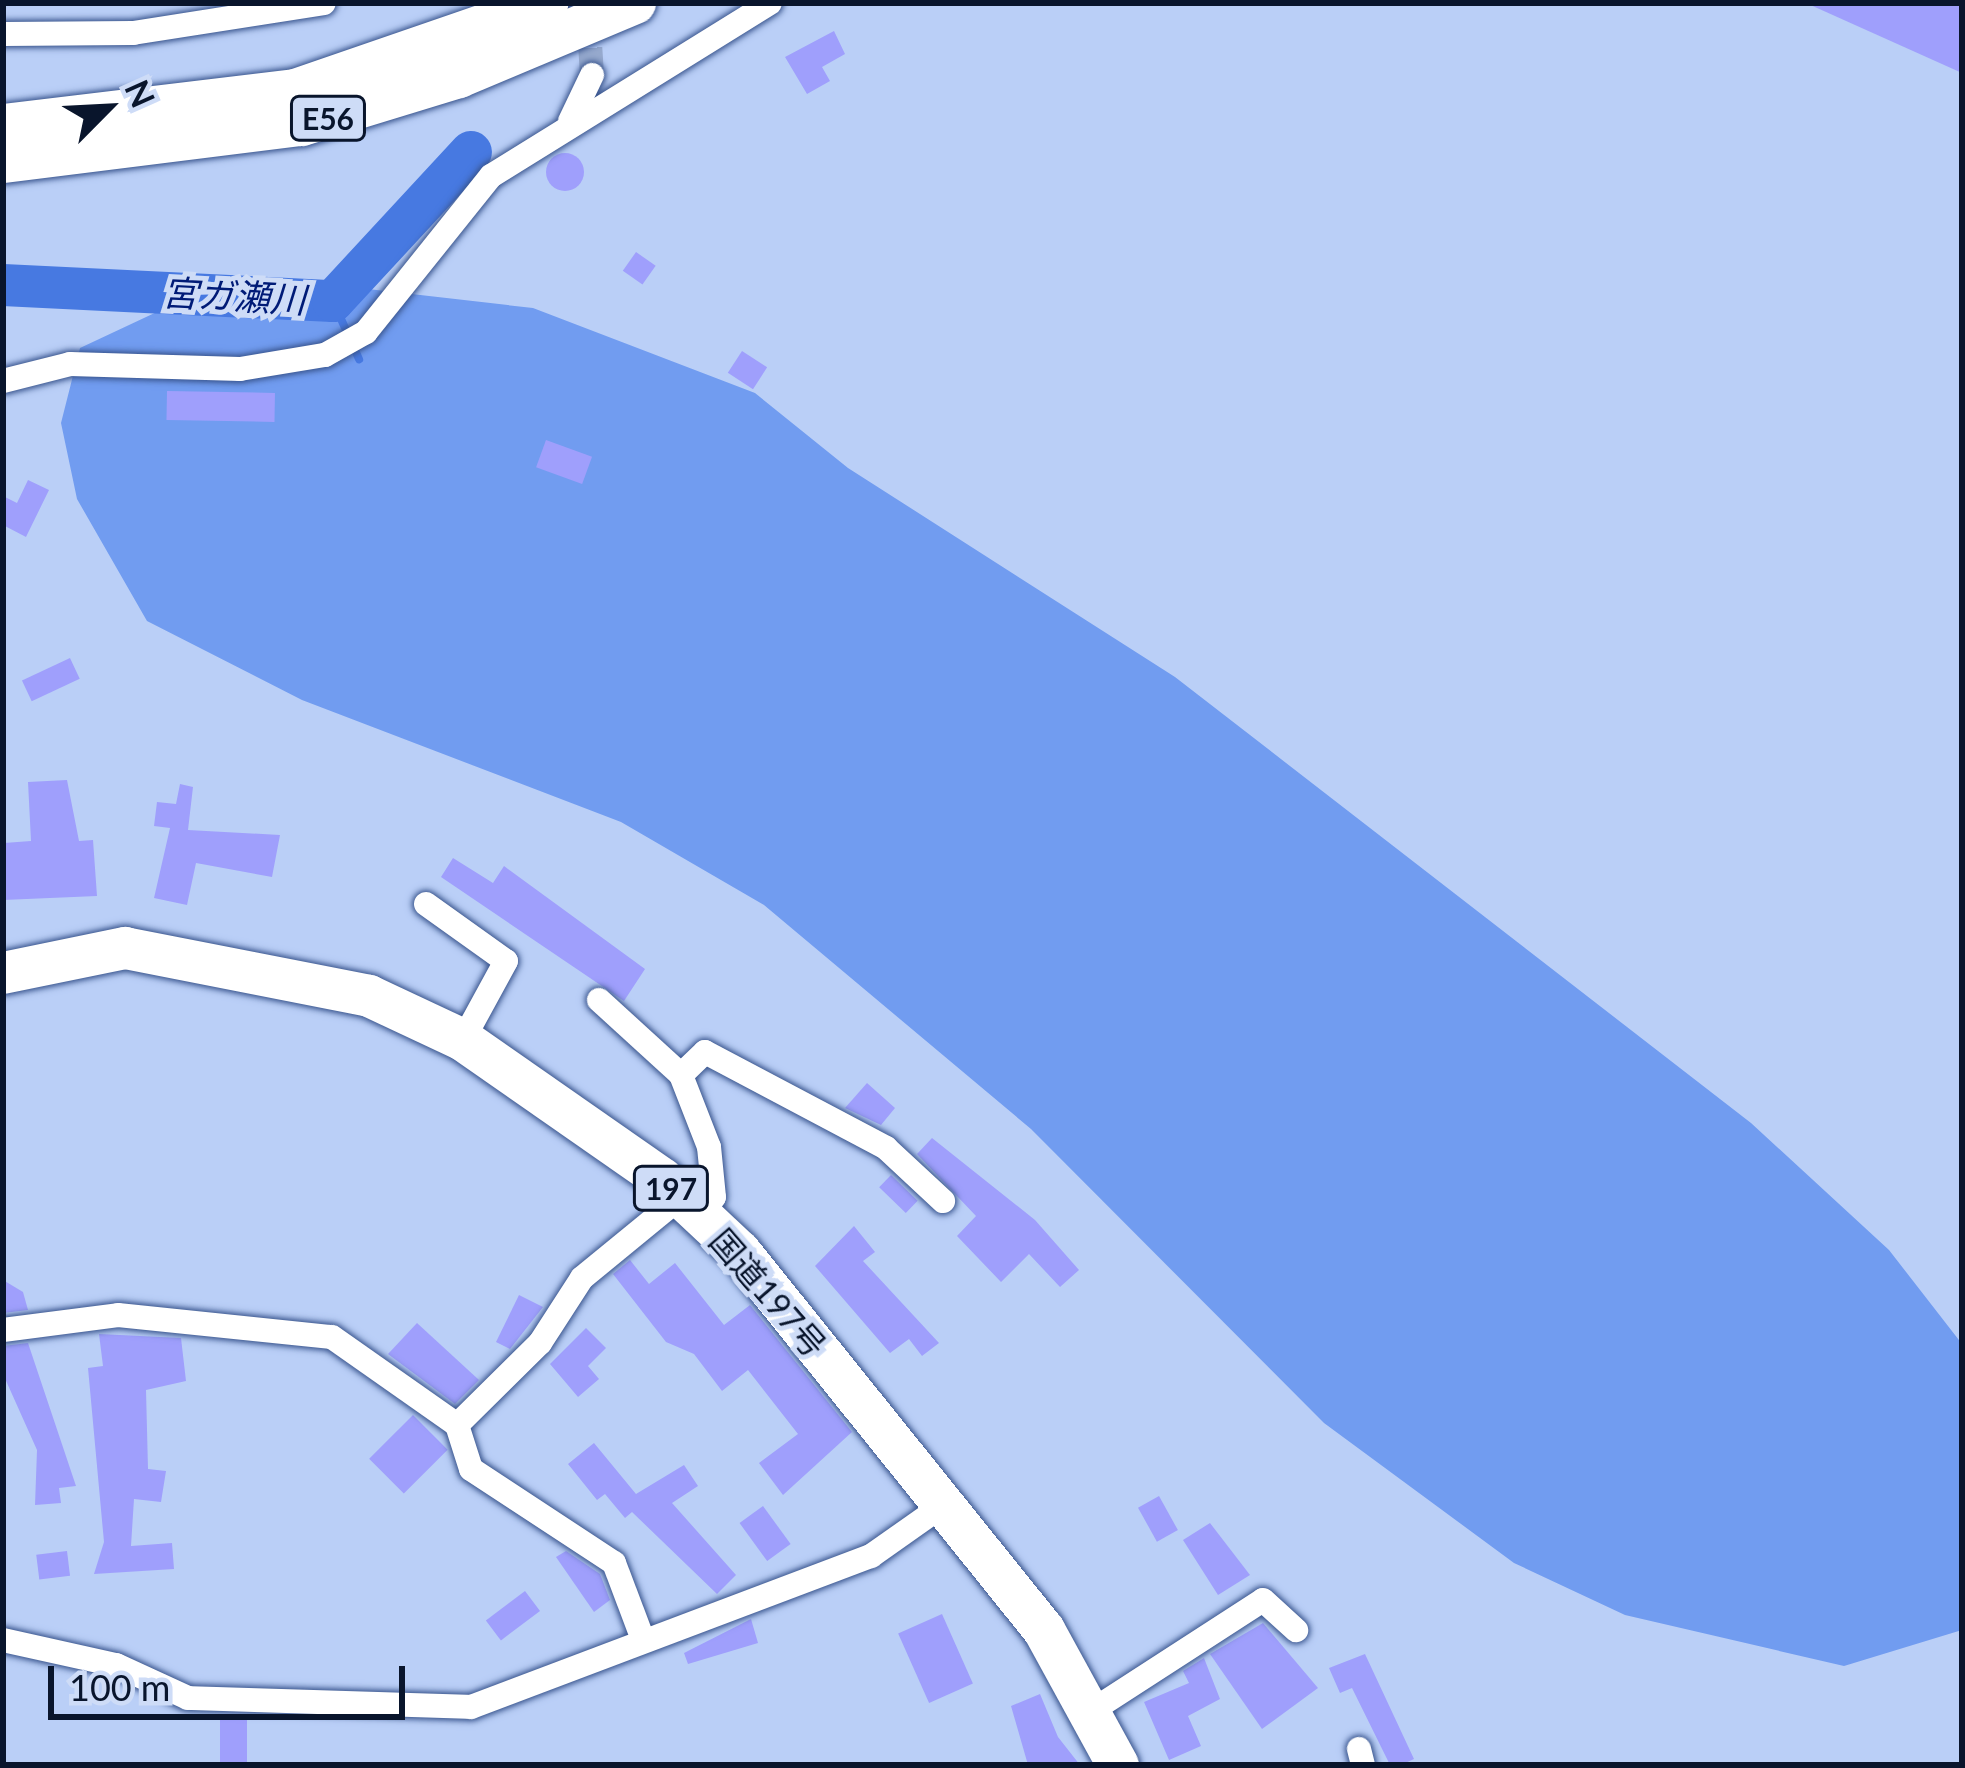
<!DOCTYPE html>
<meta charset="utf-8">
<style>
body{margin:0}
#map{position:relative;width:1965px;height:1768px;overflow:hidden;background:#bacff7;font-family:Lato,"Noto Sans JP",sans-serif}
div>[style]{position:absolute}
.forest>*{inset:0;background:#719cf0}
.stream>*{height:8px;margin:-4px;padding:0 4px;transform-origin:4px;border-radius:4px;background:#4779e1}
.river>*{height:42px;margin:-21px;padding:0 21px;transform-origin:21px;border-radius:21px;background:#4779e1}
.building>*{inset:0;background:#9f9ffc;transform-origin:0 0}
.round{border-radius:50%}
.street-tunnel>*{height:24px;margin-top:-12px;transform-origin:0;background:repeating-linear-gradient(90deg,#97aace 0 24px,transparent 0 36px)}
.roads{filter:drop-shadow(0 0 3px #38548d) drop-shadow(0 0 3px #38548d)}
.street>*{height:24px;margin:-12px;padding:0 12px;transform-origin:12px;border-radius:12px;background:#fff}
.highway>*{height:42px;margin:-21px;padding:0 21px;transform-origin:21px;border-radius:21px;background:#fff}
span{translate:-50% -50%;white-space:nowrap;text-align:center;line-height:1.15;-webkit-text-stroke:10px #cedcf7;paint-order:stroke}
.shield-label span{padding:3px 9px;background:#cedcf7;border:3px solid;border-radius:9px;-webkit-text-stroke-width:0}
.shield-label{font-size:30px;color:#09152c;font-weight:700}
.street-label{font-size:33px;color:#09152c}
.water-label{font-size:36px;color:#001b77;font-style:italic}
.frame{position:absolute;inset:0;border:6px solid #09152c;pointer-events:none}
.north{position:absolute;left:48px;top:48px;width:120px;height:120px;-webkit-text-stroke:9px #cedcf7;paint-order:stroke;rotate:66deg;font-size:33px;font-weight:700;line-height:48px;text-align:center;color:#09152c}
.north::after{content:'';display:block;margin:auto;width:42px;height:54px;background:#09152c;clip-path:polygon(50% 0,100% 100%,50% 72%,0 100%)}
.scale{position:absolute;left:48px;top:1666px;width:357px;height:54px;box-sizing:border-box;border:6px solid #09152c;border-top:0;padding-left:15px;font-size:36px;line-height:42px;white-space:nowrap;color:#09152c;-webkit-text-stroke:9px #cedcf7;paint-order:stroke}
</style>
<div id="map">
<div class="forest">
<i style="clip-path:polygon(359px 288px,533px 308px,755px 393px,848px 468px,1175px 677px,1751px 1123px,1889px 1250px,1962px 1344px,1962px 1630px,1844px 1666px,1625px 1615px,1514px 1563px,1324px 1423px,1031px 1129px,764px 905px,621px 822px,302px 700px,147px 621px,77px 499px,61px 423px,80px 348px,193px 295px)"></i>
</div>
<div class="stream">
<i style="left:333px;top:301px;width:64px;rotate:65.9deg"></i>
</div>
<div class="river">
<i style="left:3px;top:285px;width:330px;rotate:2.8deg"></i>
<i style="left:333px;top:301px;width:203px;rotate:-47.2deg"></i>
</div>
<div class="building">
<i style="clip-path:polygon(1806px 3px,1962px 3px,1962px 73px)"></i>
<i style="clip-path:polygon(834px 31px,845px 54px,822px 67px,830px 81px,807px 94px,785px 57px)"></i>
<i class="round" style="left:546px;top:153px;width:38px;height:38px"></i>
<i style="left:636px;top:252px;width:24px;height:23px;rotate:35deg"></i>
<i style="left:742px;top:351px;width:30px;height:26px;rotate:33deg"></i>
<i style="left:167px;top:391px;width:108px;height:29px;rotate:1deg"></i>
<i style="left:546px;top:440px;width:49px;height:29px;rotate:20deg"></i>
<i style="clip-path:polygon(28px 480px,49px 490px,26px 537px,3px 525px,3px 496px,17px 503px)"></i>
<i style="left:70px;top:658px;width:23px;height:53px;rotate:65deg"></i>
<i style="clip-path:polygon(67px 780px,79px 841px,93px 840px,97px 896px,3px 900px,4px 843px,31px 841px,28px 782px)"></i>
<i style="clip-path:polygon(180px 784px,193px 787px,188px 830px,280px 835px,272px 877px,196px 863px,187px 905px,154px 898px,170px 828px,154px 826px,157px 802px,176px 804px)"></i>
<i style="clip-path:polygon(453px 858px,493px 883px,504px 866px,645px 969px,624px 1001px,441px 877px)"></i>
<i style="clip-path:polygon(867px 1083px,895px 1108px,881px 1125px,845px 1108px)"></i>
<i style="clip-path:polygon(932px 1138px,1035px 1220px,1079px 1270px,1060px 1287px,1029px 1254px,1001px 1282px,957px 1236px,976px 1216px,917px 1154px)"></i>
<i style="left:891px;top:1175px;width:37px;height:17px;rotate:44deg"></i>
<i style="clip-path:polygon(854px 1226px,875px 1252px,863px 1261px,939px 1343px,922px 1356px,909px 1339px,890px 1353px,815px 1266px)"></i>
<i style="clip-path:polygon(630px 1260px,649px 1284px,675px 1263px,724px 1325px,750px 1305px,852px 1432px,783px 1495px,759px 1463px,798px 1434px,748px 1370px,722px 1391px,694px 1354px,666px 1342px,613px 1274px)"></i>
<i style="clip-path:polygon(3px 1280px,23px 1292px,28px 1310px,3px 1313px)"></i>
<i style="clip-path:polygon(519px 1295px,543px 1307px,510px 1349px,496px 1342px)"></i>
<i style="clip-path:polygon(417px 1323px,479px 1380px,455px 1404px,388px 1354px)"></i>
<i style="clip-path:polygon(586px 1328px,606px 1348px,588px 1366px,599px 1379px,578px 1397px,550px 1364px)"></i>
<i style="clip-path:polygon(99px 1334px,181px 1338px,186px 1381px,146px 1390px,148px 1469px,166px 1471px,161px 1502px,134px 1499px,131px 1546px,172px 1543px,174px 1569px,94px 1574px,104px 1542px,88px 1368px,103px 1366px)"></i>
<i style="clip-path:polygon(28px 1343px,76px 1486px,59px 1488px,61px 1503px,35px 1505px,37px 1450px,3px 1374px,3px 1346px)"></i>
<i style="left:413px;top:1415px;width:49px;height:62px;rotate:45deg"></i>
<i style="clip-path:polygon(594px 1443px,636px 1494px,684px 1465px,698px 1486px,672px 1503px,736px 1575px,717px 1594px,632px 1512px,625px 1518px,605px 1494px,597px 1500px,568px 1464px)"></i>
<i style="left:1159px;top:1496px;width:39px;height:24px;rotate:61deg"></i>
<i style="left:763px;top:1506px;width:47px;height:29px;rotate:54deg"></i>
<i style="clip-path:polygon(1210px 1523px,1250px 1575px,1218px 1595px,1183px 1540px)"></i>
<i style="left:67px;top:1551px;width:25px;height:31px;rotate:83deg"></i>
<i style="clip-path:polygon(566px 1551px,600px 1574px,610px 1600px,594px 1612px,556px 1557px)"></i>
<i style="left:525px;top:1591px;width:25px;height:49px;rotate:53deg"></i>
<i style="left:942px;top:1614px;width:76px;height:48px;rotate:66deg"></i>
<i style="clip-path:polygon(751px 1619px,758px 1643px,688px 1664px,684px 1653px)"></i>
<i style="clip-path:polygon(1263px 1623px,1318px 1688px,1262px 1729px,1210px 1654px)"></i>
<i style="clip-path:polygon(1365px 1654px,1414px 1759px,1401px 1765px,1390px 1765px,1352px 1688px,1340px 1693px,1329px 1668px)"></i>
<i style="clip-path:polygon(1204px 1658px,1220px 1699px,1188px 1716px,1201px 1746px,1169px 1760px,1144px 1702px,1189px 1683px,1183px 1671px)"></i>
<i style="clip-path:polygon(1040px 1694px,1058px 1737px,1080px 1765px,1028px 1765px,1011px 1706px)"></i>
<i style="left:220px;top:1716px;width:27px;height:49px"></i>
</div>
<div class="street-tunnel">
<i style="left:588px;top:12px;width:63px;rotate:86.4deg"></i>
</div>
<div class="roads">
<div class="street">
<i style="left:3px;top:34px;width:130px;rotate:-0.4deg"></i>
<i style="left:133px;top:33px;width:193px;rotate:-8.9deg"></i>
<i style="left:570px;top:121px;width:51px;rotate:-64.4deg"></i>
<i style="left:3px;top:381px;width:69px;rotate:-14.2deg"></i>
<i style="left:70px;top:364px;width:170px;rotate:1.7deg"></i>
<i style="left:240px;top:369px;width:86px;rotate:-9.4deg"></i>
<i style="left:325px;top:355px;width:47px;rotate:-29.3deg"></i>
<i style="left:366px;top:332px;width:200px;rotate:-51.3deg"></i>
<i style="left:491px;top:176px;width:328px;rotate:-31.8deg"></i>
<i style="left:426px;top:904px;width:98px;rotate:35.5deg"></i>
<i style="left:506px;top:961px;width:90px;rotate:118.6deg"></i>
<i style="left:599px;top:1000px;width:111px;rotate:42.4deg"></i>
<i style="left:701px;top:1216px;width:23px;rotate:-56deg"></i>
<i style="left:714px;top:1197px;width:50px;rotate:-95.7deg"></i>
<i style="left:709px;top:1147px;width:77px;rotate:-111.3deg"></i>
<i style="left:681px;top:1075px;width:33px;rotate:-44deg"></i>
<i style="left:705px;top:1052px;width:205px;rotate:27.9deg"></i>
<i style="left:886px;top:1148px;width:78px;rotate:42.9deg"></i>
<i style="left:3px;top:1330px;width:116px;rotate:-7.4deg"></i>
<i style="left:118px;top:1315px;width:215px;rotate:5.9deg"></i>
<i style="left:332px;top:1337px;width:153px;rotate:35.1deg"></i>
<i style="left:642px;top:1637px;width:79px;rotate:-110.7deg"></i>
<i style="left:614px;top:1563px;width:171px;rotate:-146.7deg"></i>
<i style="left:471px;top:1469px;width:46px;rotate:-107.7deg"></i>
<i style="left:457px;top:1425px;width:117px;rotate:-44.7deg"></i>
<i style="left:540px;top:1343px;width:77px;rotate:-57.1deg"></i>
<i style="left:582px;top:1278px;width:128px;rotate:-39.3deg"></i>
<i style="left:3px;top:1640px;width:116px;rotate:12.5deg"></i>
<i style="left:116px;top:1665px;width:79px;rotate:24.6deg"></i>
<i style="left:188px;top:1698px;width:283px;rotate:1.8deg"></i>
<i style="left:471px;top:1707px;width:428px;rotate:-20.7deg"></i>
<i style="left:871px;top:1556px;width:87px;rotate:-35.2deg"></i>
<i style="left:1093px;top:1710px;width:202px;rotate:-32.9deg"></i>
<i style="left:1263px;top:1600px;width:45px;rotate:42.3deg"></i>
<i style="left:1359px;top:1749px;width:16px;rotate:76deg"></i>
</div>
<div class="highway">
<i style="left:3px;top:125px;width:294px;rotate:-6.8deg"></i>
<i style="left:295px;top:90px;width:267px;rotate:-19deg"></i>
<i style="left:3px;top:162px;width:301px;rotate:-7.1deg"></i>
<i style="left:302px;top:125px;width:164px;rotate:-17deg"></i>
<i style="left:459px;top:77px;width:191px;rotate:-22.8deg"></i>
<i style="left:3px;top:973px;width:125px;rotate:-11.6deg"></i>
<i style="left:125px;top:948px;width:249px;rotate:11.1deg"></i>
<i style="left:369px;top:996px;width:104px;rotate:25.1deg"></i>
<i style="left:463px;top:1040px;width:243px;rotate:34.9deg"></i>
<i style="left:662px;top:1179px;width:107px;rotate:43.1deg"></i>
<i style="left:740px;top:1252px;width:485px;rotate:51.2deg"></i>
<i style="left:1044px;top:1630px;width:154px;rotate:61.3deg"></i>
</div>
</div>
<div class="shield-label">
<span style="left:328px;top:118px">E56</span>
<span style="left:671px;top:1188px">197</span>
</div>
<div class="street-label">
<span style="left:768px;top:1293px;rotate:49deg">国道197号</span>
</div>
<div class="water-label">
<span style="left:234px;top:296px;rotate:3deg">宮ガ瀬川</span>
</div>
<div class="frame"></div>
<div class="north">N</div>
<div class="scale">100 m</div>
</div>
